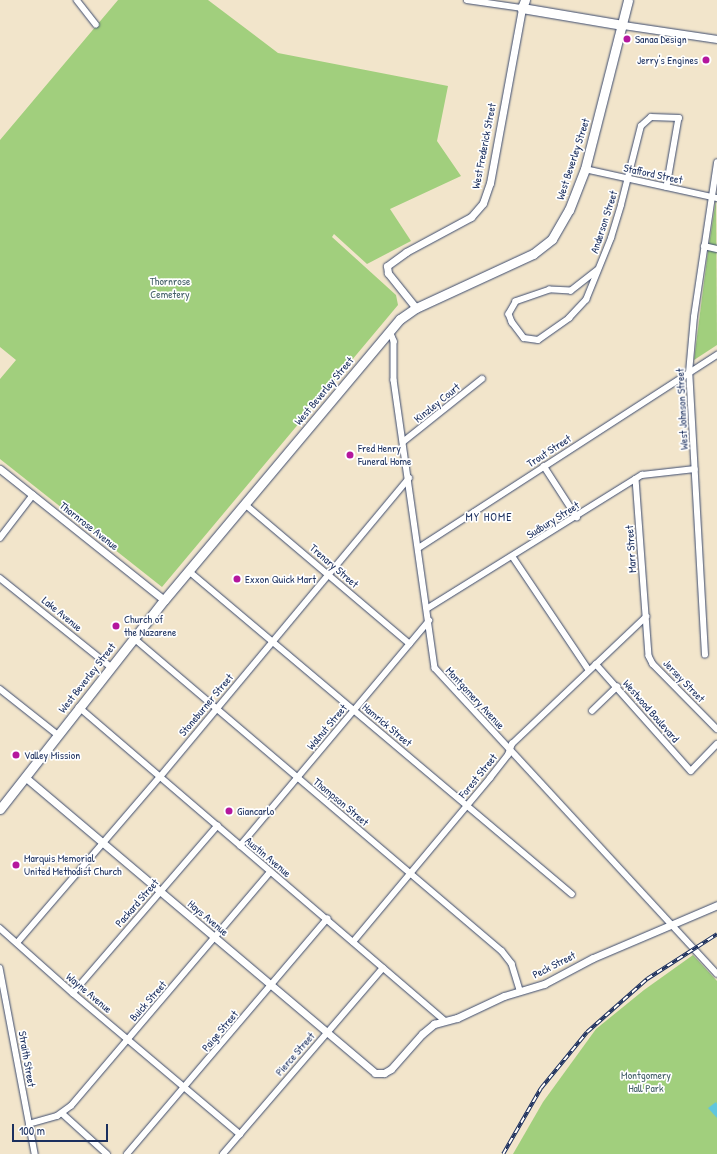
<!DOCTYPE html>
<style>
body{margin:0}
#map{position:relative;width:717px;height:1154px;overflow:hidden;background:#f2e5cb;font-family:"Patrick Hand",sans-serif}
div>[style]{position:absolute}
.green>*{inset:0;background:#a1cf7d}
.water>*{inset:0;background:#60c6dd}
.roads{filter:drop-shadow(0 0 1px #3b4a6e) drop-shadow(0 0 1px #3b4a6e)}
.minor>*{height:5.5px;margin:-2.75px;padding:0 2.75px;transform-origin:2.75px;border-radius:2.75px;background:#fff}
.tertiary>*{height:7px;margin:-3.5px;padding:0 3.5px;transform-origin:3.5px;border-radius:3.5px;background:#fff}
.primary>*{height:9px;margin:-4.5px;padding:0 4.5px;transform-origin:4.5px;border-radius:4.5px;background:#fff}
.rail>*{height:3.5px;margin-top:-1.75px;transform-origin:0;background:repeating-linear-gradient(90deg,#fff 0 6px,#1b2f5e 0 12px);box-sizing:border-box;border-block:1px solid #1b2f5e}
.dots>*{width:11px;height:11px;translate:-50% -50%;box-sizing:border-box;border:2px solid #fff;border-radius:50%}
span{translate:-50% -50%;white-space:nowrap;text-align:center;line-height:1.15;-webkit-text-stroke:3.5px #fff;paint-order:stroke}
.poi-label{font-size:11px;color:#1b2f5e}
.left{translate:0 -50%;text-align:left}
.right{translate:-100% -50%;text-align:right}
.street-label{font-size:11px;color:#1b2f5e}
.park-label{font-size:11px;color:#435f67}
.neighbourhood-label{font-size:12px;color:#1b2f5e;letter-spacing:1px}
.scale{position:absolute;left:12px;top:1124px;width:96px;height:18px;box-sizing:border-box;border:2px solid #1b2f5e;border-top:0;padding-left:5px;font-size:12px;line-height:14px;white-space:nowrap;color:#1b2f5e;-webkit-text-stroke:3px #fff;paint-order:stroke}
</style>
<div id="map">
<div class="green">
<i style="clip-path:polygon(118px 0,208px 0,278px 53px,448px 86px,437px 141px,461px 176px,390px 209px,411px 241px,367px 264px,334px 234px,332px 237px,396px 295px,398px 305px,162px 587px,0 459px,0 379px,16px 360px,0 347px,0 140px)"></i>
<i style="clip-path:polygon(716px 200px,717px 345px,694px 360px,708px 251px)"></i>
<i style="clip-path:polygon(693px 955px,717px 981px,717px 1154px,513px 1154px,543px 1102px,596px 1029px,644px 990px)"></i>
</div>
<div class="water">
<i style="clip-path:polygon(716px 1102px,717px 1104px,717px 1118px,708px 1108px)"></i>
</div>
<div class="roads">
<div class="minor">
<i style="left:77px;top:0;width:31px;rotate:52deg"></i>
<i style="left:467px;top:0;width:56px;rotate:8.3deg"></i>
<i style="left:585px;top:169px;width:135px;rotate:12.4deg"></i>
<i style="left:704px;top:246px;width:13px;rotate:13deg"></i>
<i style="left:598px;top:270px;width:34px;rotate:142deg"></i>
<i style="left:571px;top:291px;width:21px;rotate:-177deg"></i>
<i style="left:550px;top:290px;width:36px;rotate:161deg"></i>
<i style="left:516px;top:302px;width:14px;rotate:120deg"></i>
<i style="left:509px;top:314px;width:9px;rotate:69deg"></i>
<i style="left:512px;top:322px;width:20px;rotate:53deg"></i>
<i style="left:524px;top:338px;width:14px;rotate:8deg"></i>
<i style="left:538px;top:340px;width:38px;rotate:-35deg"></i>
<i style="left:569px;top:318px;width:25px;rotate:-47deg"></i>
<i style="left:586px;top:300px;width:67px;rotate:-68deg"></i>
<i style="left:611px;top:238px;width:34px;rotate:-73deg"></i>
<i style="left:621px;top:205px;width:81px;rotate:-75.8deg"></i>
<i style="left:641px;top:126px;width:13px;rotate:-42deg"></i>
<i style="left:651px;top:117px;width:28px;rotate:2deg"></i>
<i style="left:679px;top:118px;width:70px;rotate:99.9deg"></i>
<i style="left:390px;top:331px;width:11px;rotate:68deg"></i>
<i style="left:394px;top:341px;width:39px;rotate:90deg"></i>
<i style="left:394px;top:380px;width:291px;rotate:81.9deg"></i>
<i style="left:435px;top:668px;width:416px;rotate:47.3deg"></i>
<i style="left:403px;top:442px;width:101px;rotate:-38.6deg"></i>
<i style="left:544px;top:466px;width:61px;rotate:57.1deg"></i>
<i style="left:636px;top:479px;width:177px;rotate:85.8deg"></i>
<i style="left:649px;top:656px;width:9px;rotate:63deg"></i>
<i style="left:653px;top:664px;width:91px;rotate:45.4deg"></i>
<i style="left:245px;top:504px;width:216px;rotate:40.3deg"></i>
<i style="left:0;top:538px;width:54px;rotate:-52.5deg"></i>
<i style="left:420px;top:547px;width:354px;rotate:-32.9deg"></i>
<i style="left:513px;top:557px;width:136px;rotate:56.1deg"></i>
<i style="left:189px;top:571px;width:501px;rotate:40.14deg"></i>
<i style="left:0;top:578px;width:142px;rotate:38.7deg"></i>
<i style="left:428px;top:608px;width:252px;rotate:-31.9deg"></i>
<i style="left:642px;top:475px;width:53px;rotate:-6.5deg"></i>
<i style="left:134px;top:638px;width:483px;rotate:40.4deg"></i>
<i style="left:502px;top:951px;width:16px;rotate:52deg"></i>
<i style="left:512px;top:964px;width:28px;rotate:73deg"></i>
<i style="left:705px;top:655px;width:282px;rotate:-93.2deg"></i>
<i style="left:689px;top:373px;width:56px;rotate:-84.9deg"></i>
<i style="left:694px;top:317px;width:156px;rotate:-81.5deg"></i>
<i style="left:596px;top:664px;width:143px;rotate:48.4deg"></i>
<i style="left:691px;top:771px;width:37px;rotate:-46deg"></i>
<i style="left:0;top:689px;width:74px;rotate:38.4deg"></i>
<i style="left:79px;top:707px;width:482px;rotate:40.6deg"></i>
<i style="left:592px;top:711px;width:35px;rotate:-44deg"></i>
<i style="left:240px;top:846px;width:294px;rotate:-50deg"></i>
<i style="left:0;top:928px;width:98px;rotate:41.7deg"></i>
<i style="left:73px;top:993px;width:219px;rotate:40.2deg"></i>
<i style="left:353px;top:942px;width:214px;rotate:-50.1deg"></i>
<i style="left:490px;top:778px;width:29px;rotate:-52deg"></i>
<i style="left:508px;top:755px;width:12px;rotate:-70deg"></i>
<i style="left:512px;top:744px;width:185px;rotate:-43.5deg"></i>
<i style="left:17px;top:943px;width:219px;rotate:-49.3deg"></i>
<i style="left:160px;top:777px;width:389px;rotate:-50.2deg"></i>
<i style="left:0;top:968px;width:189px;rotate:79.3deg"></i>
<i style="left:73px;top:993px;width:221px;rotate:-49.2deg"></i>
<i style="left:62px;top:1113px;width:61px;rotate:42.3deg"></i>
<i style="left:29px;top:1124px;width:29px;rotate:-16deg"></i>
<i style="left:57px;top:1116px;width:17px;rotate:-36deg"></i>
<i style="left:71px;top:1106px;width:307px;rotate:-49.6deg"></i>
<i style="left:127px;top:1154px;width:309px;rotate:-49.6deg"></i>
<i style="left:223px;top:1154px;width:245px;rotate:-49.3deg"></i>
</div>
<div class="tertiary">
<i style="left:623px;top:25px;width:95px;rotate:8.5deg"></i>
<i style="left:416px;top:308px;width:45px;rotate:-128.7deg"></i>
<i style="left:388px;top:273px;width:7px;rotate:-98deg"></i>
<i style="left:387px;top:266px;width:24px;rotate:-36deg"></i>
<i style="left:406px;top:252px;width:74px;rotate:-28.3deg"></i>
<i style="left:471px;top:217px;width:18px;rotate:-49deg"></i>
<i style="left:483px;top:203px;width:21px;rotate:-71deg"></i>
<i style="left:490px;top:183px;width:178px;rotate:-79.6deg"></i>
<i style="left:0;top:469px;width:210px;rotate:38.6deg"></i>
<i style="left:25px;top:777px;width:458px;rotate:40.2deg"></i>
<i style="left:375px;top:1073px;width:9px"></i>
<i style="left:384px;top:1073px;width:8px;rotate:-30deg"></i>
<i style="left:391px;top:1069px;width:47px;rotate:-48.5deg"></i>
<i style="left:422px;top:1034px;width:16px;rotate:-40deg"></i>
<i style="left:434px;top:1024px;width:24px;rotate:-15deg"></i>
<i style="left:457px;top:1018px;width:52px;rotate:-25.1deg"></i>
<i style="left:504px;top:996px;width:42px;rotate:-16.7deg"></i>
<i style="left:544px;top:984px;width:55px;rotate:-28deg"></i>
<i style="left:593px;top:958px;width:135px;rotate:-23.1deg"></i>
</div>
<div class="primary">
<i style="left:525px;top:0;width:9px;rotate:111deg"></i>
<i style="left:522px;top:8px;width:102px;rotate:9.6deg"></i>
<i style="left:0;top:809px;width:266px;rotate:-51.9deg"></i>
<i style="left:164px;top:600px;width:367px;rotate:-50deg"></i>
<i style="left:400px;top:319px;width:19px;rotate:-35deg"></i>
<i style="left:416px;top:308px;width:129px;rotate:-24.8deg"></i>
<i style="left:533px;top:254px;width:24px;rotate:-38deg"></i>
<i style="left:552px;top:239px;width:34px;rotate:-60deg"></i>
<i style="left:569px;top:210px;width:44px;rotate:-68.7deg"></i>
<i style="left:585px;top:169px;width:174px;rotate:-75.7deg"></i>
</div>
</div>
<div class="rail">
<i style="left:503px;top:1154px;width:76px;rotate:-60.1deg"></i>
<i style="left:541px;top:1088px;width:72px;rotate:-50.6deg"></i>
<i style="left:587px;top:1032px;width:80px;rotate:-41.5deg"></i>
<i style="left:647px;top:979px;width:83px;rotate:-32.7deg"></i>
</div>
<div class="dots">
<i style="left:627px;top:39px;background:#b5179e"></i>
<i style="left:706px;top:60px;background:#b5179e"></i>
<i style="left:350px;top:455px;background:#b5179e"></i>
<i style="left:237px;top:579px;background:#b5179e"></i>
<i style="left:116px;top:626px;background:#b5179e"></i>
<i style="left:16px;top:755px;background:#b5179e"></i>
<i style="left:229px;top:811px;background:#b5179e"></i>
<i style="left:16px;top:865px;background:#b5179e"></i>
</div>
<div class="poi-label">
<span class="left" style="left:635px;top:39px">Sanaa Design</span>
<span class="right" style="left:698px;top:60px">Jerry's Engines</span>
<span class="left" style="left:358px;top:455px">Fred Henry<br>Funeral Home</span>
<span class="left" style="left:245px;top:579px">Exxon Quick Mart</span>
<span class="left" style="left:124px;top:626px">Church of<br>the Nazarene</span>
<span class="left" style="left:24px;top:755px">Valley Mission</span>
<span class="left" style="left:237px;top:811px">Giancarlo</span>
<span class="left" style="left:24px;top:865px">Marquis Memorial<br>United Methodist Church</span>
</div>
<div class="street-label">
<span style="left:484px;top:146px;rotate:-79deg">West Frederick Street</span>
<span style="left:573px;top:159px;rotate:-72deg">West Beverley Street</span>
<span style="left:653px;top:174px;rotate:12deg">Stafford Street</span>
<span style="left:604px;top:222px;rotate:-72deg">Anderson Street</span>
<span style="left:324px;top:391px;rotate:-50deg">West Beverley Street</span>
<span style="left:437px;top:403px;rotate:-39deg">Kinzley Court</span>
<span style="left:682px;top:409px;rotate:-93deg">West Johnson Street</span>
<span style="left:549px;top:451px;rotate:-33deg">Trout Street</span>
<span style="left:553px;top:520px;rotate:-32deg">Sudbury Street</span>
<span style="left:89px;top:526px;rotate:38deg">Thornrose Avenue</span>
<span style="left:631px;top:549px;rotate:-94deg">Marr Street</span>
<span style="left:334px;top:566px;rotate:41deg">Trenary Street</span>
<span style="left:62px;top:614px;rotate:39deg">Lake Avenue</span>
<span style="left:87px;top:678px;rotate:-52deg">West Beverley Street</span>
<span style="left:684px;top:681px;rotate:46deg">Jersey Street</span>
<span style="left:475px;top:698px;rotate:47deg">Montgomery Avenue</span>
<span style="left:206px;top:705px;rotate:-50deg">Stoneburner Street</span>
<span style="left:651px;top:711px;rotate:49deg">Westwood Boulevard</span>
<span style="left:387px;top:725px;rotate:40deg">Hamrick Street</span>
<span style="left:327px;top:727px;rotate:-50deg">Walnut Street</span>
<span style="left:478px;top:776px;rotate:-51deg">Forest Street</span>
<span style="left:341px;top:802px;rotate:40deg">Thompson Street</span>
<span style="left:268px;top:857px;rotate:40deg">Austin Avenue</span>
<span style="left:137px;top:903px;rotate:-49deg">Packard Street</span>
<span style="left:208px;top:918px;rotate:40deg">Hays Avenue</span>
<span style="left:554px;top:965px;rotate:-27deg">Peck Street</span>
<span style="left:89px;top:993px;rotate:40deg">Wayne Avenue</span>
<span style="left:148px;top:1001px;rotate:-49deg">Buick Street</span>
<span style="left:220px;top:1031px;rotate:-50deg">Paige Street</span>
<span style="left:295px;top:1054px;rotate:-49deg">Pierce Street</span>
<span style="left:27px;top:1059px;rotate:80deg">Straith Street</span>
</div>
<div class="park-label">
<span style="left:170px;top:288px">Thornrose<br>Cemetery</span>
<span style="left:646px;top:1082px">Montgomery<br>Hall Park</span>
</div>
<div class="neighbourhood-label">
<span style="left:489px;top:517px">MY HOME</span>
</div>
<div class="scale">100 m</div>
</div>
